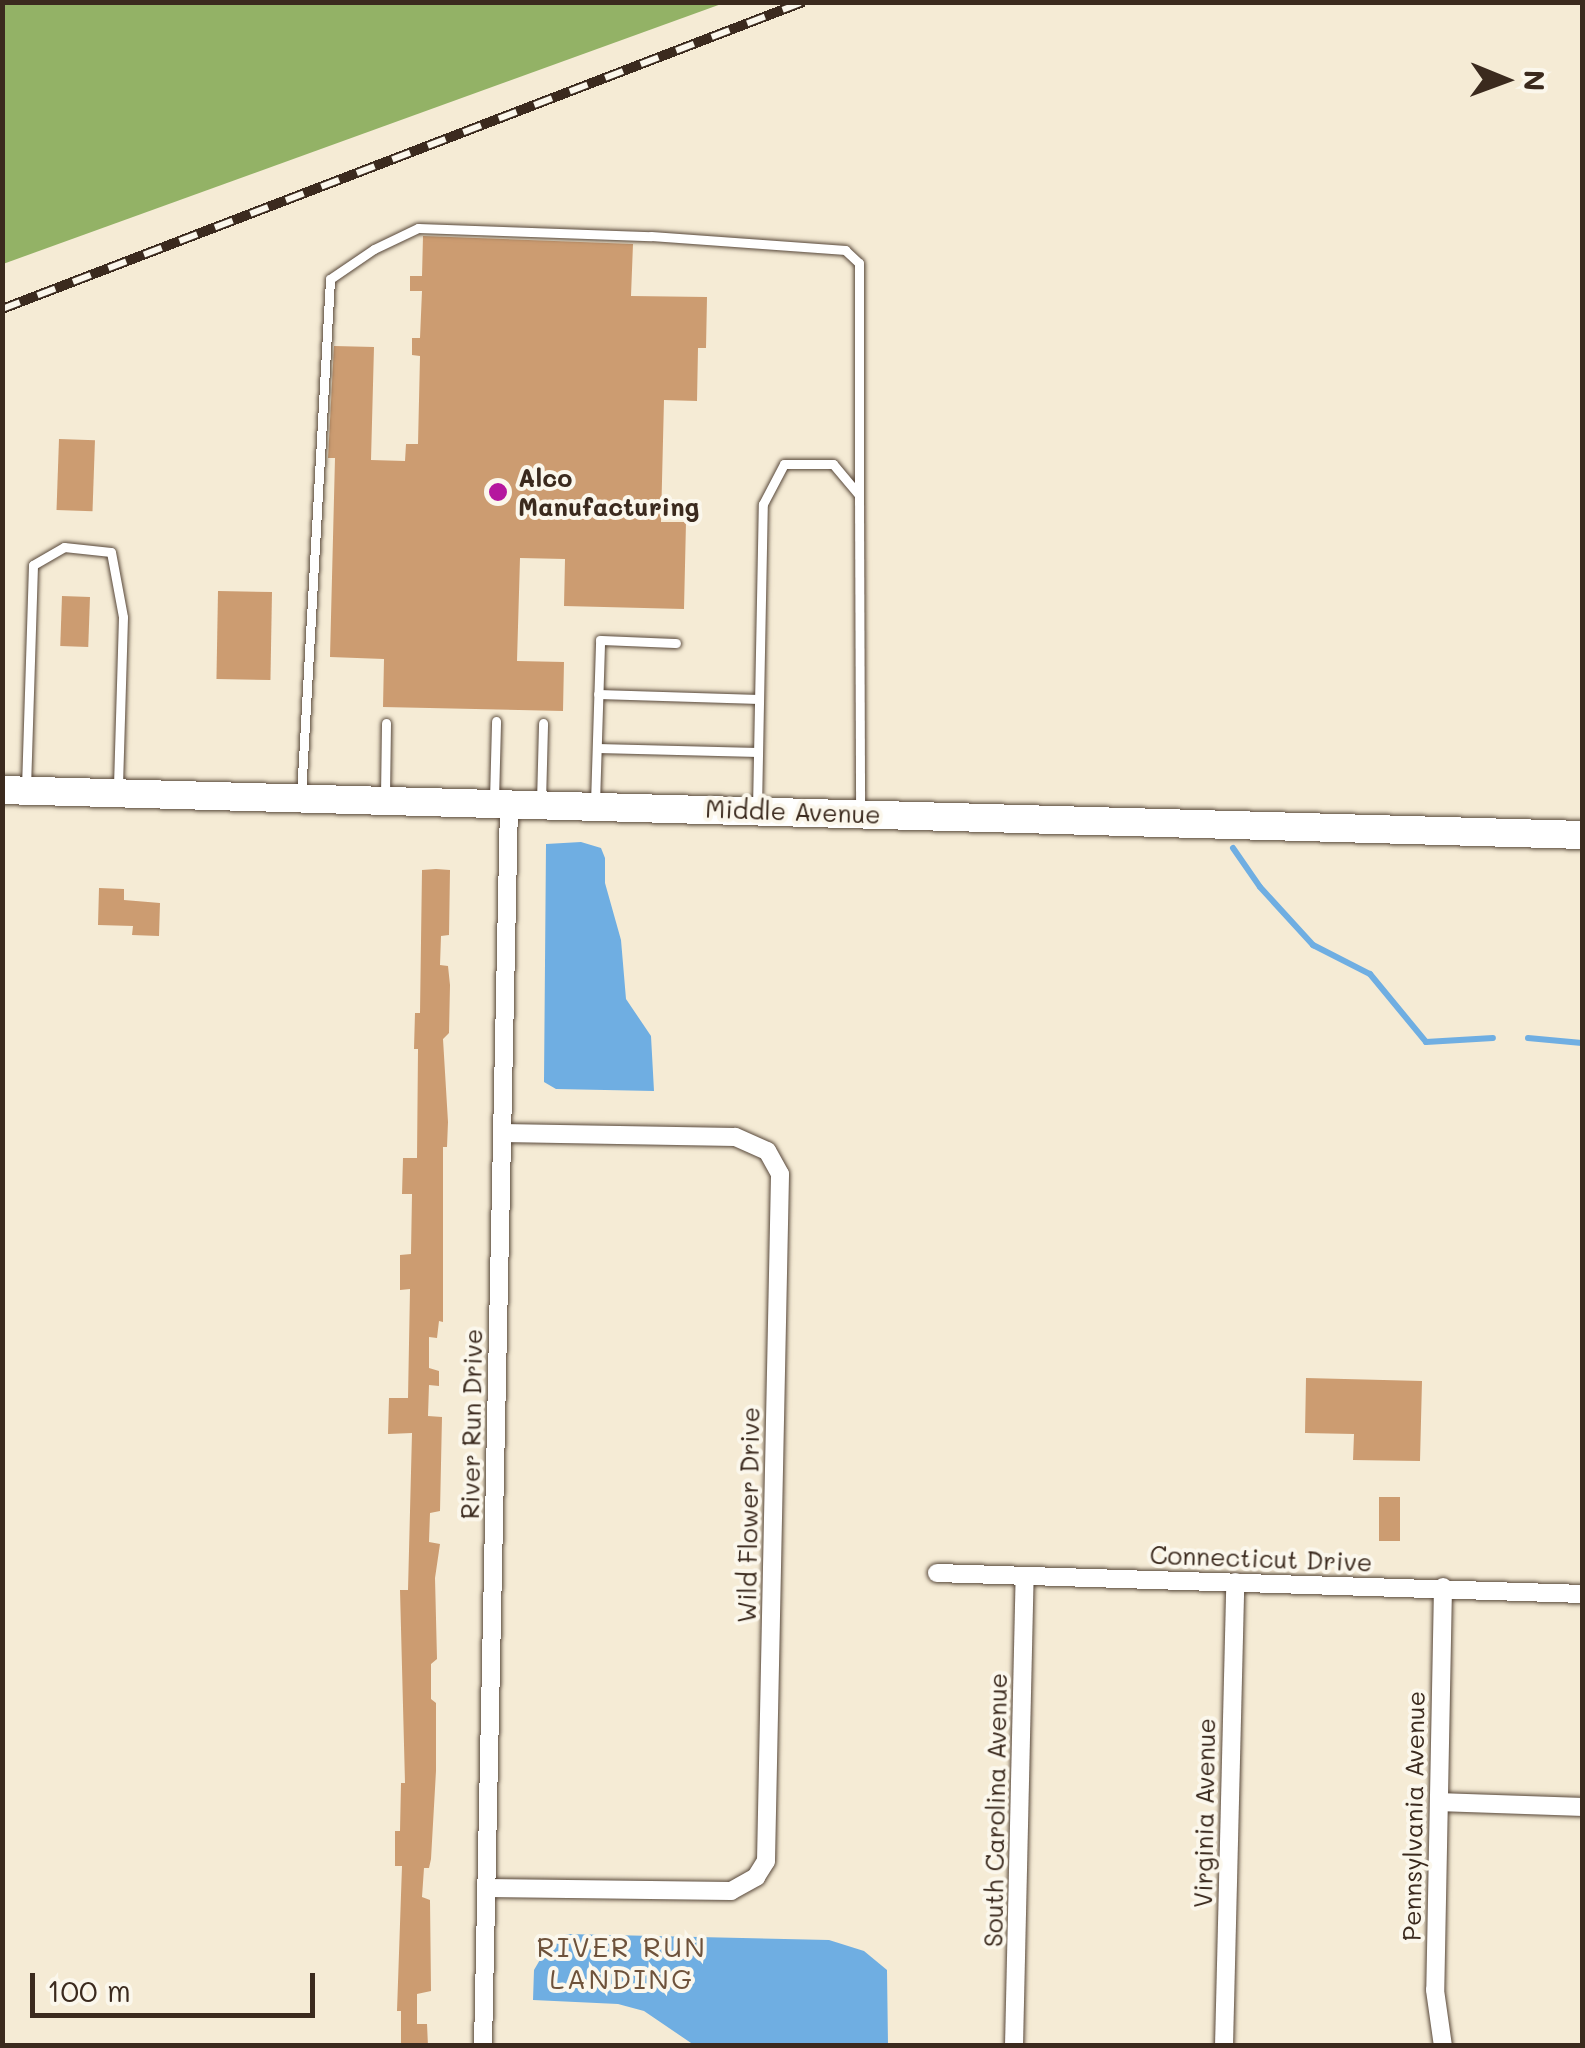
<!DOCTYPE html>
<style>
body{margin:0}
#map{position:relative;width:1585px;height:2048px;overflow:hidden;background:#f5ebd5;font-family:Mali,sans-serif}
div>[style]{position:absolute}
.forest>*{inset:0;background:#93b266}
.water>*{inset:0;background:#6faee2}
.stream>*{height:6px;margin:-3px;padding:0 3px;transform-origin:3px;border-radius:3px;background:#6faee2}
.building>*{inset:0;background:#cc9c71;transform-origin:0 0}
.roads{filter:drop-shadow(0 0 2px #574739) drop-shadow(0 0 2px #574739)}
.lane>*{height:9px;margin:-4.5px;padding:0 4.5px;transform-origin:4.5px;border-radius:4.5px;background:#fff}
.street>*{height:18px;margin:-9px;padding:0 9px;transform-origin:9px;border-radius:9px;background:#fff}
.secondary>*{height:28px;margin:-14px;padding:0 14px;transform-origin:14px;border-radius:14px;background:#fff}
.rail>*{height:10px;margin-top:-5px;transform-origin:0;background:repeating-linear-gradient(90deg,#fbf7ec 0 19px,#3b2a1e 0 38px);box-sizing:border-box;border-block:2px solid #3b2a1e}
.dots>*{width:28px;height:28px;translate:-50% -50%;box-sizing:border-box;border:5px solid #fbf7ec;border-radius:50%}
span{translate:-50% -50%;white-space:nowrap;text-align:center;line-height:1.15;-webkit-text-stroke:8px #fbf7ec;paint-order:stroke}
.poi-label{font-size:25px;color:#3b2a1e;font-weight:700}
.left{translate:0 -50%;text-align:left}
.street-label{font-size:25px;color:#3b2a1e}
.neighbourhood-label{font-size:28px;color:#6e523b;letter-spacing:2.5px}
.frame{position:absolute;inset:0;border:5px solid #3b2a1e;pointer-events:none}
.north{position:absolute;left:1455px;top:30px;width:100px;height:100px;-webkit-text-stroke:8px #fbf7ec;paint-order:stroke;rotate:91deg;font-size:28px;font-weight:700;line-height:40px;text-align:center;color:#3b2a1e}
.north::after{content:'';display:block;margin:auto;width:35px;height:45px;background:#3b2a1e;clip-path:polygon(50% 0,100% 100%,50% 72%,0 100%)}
.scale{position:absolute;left:30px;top:1973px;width:285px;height:45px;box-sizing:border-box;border:5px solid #3b2a1e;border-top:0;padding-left:12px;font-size:30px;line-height:35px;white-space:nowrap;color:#3b2a1e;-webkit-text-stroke:8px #fbf7ec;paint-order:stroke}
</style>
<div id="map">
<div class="forest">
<i style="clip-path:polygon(3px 2px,724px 2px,724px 3px,3px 264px)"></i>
</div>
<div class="water">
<i style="clip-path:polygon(581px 842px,601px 848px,605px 858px,605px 883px,621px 940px,626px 999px,651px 1036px,654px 1091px,556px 1089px,544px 1082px,546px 844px)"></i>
<i style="clip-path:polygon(566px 1934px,829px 1940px,864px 1951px,887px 1970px,888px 2045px,694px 2045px,644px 2011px,618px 2004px,533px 2000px,534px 1970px,548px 1946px)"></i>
</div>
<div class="stream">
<i style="left:1233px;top:848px;width:47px;rotate:55.3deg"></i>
<i style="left:1260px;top:887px;width:79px;rotate:47.6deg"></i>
<i style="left:1313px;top:945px;width:64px;rotate:27deg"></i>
<i style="left:1370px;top:974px;width:88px;rotate:50.5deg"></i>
<i style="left:1426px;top:1042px;width:67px;rotate:-3.4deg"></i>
<i style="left:1528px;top:1038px;width:54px;rotate:5.3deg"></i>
</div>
<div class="building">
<i style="clip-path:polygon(423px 236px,633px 244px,631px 296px,707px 297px,706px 348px,698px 348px,697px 401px,664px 400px,661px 522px,686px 522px,684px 609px,564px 606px,565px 559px,520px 558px,517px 661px,564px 662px,563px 711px,383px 707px,384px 659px,330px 657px,335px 458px,328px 458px,334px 346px,374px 347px,371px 460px,405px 461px,406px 444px,418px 444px,420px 356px,412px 355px,412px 338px,420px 338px,422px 291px,410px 291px,410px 276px,422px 276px)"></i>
<i style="left:59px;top:439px;width:36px;height:71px;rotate:2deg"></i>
<i style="left:218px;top:591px;width:54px;height:88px;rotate:1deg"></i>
<i style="left:62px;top:596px;width:28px;height:50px;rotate:2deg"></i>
<i style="clip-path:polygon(436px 869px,450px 870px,449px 935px,441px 936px,440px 965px,448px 966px,450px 985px,449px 1033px,443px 1039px,448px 1122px,447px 1147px,443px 1147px,443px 1322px,439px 1321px,437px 1338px,429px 1337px,429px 1368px,439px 1371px,439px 1386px,429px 1385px,428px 1416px,442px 1417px,440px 1511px,430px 1513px,429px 1542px,440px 1544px,435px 1578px,437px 1659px,431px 1664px,431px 1699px,436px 1703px,436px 1771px,431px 1859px,429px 1868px,424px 1868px,422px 1897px,430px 1900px,431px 1991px,417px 1994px,417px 2024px,427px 2024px,428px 2046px,401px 2046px,401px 2011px,397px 2011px,402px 1866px,395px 1866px,395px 1831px,400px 1831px,401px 1783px,405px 1783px,400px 1590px,408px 1590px,412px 1433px,388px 1434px,389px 1398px,408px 1398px,410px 1289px,400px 1290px,400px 1255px,411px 1254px,412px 1194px,402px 1194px,403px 1158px,417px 1158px,418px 1049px,414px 1049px,415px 1013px,420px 1013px,422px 870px)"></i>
<i style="clip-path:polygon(99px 888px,124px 889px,124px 900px,160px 903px,159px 936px,132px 935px,133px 926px,98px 925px)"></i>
<i style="clip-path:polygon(1306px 1378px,1422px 1381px,1420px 1461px,1353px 1460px,1354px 1434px,1305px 1433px)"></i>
<i style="left:1379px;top:1497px;width:21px;height:44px"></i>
</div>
<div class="roads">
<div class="lane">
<i style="left:598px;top:694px;width:161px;rotate:1.8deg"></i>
<i style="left:597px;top:748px;width:161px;rotate:1.4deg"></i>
<i style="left:26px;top:788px;width:223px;rotate:-88.2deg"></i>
<i style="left:33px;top:565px;width:36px;rotate:-30deg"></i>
<i style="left:64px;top:547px;width:47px;rotate:6.1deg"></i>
<i style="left:111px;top:552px;width:66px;rotate:79.5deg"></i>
<i style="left:123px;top:617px;width:173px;rotate:91.7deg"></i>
<i style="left:301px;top:795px;width:517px;rotate:-86.78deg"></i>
<i style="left:330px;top:279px;width:53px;rotate:-34.3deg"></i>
<i style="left:374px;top:249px;width:49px;rotate:-25.5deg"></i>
<i style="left:418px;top:228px;width:233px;rotate:2deg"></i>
<i style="left:651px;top:236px;width:195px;rotate:4.1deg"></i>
<i style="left:845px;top:250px;width:19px;rotate:43deg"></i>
<i style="left:859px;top:263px;width:232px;rotate:90deg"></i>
<i style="left:385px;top:796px;width:73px;rotate:-89.2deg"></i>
<i style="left:494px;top:800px;width:79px;rotate:-88.5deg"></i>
<i style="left:541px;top:802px;width:79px;rotate:-88.5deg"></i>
<i style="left:595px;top:803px;width:163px;rotate:-88.2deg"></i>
<i style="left:600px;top:640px;width:76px;rotate:2.3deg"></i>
<i style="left:757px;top:808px;width:304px;rotate:-88.9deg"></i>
<i style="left:763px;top:504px;width:45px;rotate:-62.3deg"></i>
<i style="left:784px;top:464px;width:49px"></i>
<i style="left:833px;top:464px;width:40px;rotate:50deg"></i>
<i style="left:859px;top:495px;width:317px;rotate:89.8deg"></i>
</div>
<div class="street">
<i style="left:937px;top:1573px;width:645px;rotate:1.86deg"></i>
<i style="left:1443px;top:1587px;width:403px;rotate:91.1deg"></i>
<i style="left:1435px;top:1990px;width:57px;rotate:81.9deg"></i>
<i style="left:1439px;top:1802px;width:143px;rotate:2deg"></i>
<i style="left:487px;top:1888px;width:244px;rotate:0.7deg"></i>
<i style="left:731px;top:1891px;width:29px;rotate:-29deg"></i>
<i style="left:756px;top:1877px;width:19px;rotate:-58deg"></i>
<i style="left:766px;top:1861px;width:687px;rotate:-88.83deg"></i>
<i style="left:780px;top:1174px;width:26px;rotate:-119deg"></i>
<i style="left:767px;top:1151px;width:35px;rotate:-156deg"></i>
<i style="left:735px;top:1137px;width:233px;rotate:-179deg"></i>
<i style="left:483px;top:2046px;width:1243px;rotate:-88.8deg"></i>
<i style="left:1014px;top:2046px;width:470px;rotate:-88.7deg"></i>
<i style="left:1224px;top:2046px;width:464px;rotate:-88.6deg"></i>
</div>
<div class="secondary">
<i style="left:2px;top:790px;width:1581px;rotate:1.63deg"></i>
</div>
</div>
<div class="rail">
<i style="left:2px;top:309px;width:858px;rotate:-20.97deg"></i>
</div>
<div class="dots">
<i style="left:498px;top:492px;background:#b5179e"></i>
</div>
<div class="poi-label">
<span class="left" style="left:518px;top:492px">Alco<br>Manufacturing</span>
</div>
<div class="street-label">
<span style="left:793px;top:811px;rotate:2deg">Middle Avenue</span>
<span style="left:471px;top:1424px;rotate:-89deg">River Run Drive</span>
<span style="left:748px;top:1515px;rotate:-89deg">Wild Flower Drive</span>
<span style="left:1261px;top:1558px;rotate:2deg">Connecticut Drive</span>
<span style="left:995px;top:1810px;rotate:-89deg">South Carolina Avenue</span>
<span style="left:1204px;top:1813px;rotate:-89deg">Virginia Avenue</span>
<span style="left:1413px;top:1816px;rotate:-89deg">Pennsylvania Avenue</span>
</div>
<div class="neighbourhood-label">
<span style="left:622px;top:1962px">RIVER RUN<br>LANDING</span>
</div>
<div class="frame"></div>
<div class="north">N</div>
<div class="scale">100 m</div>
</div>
